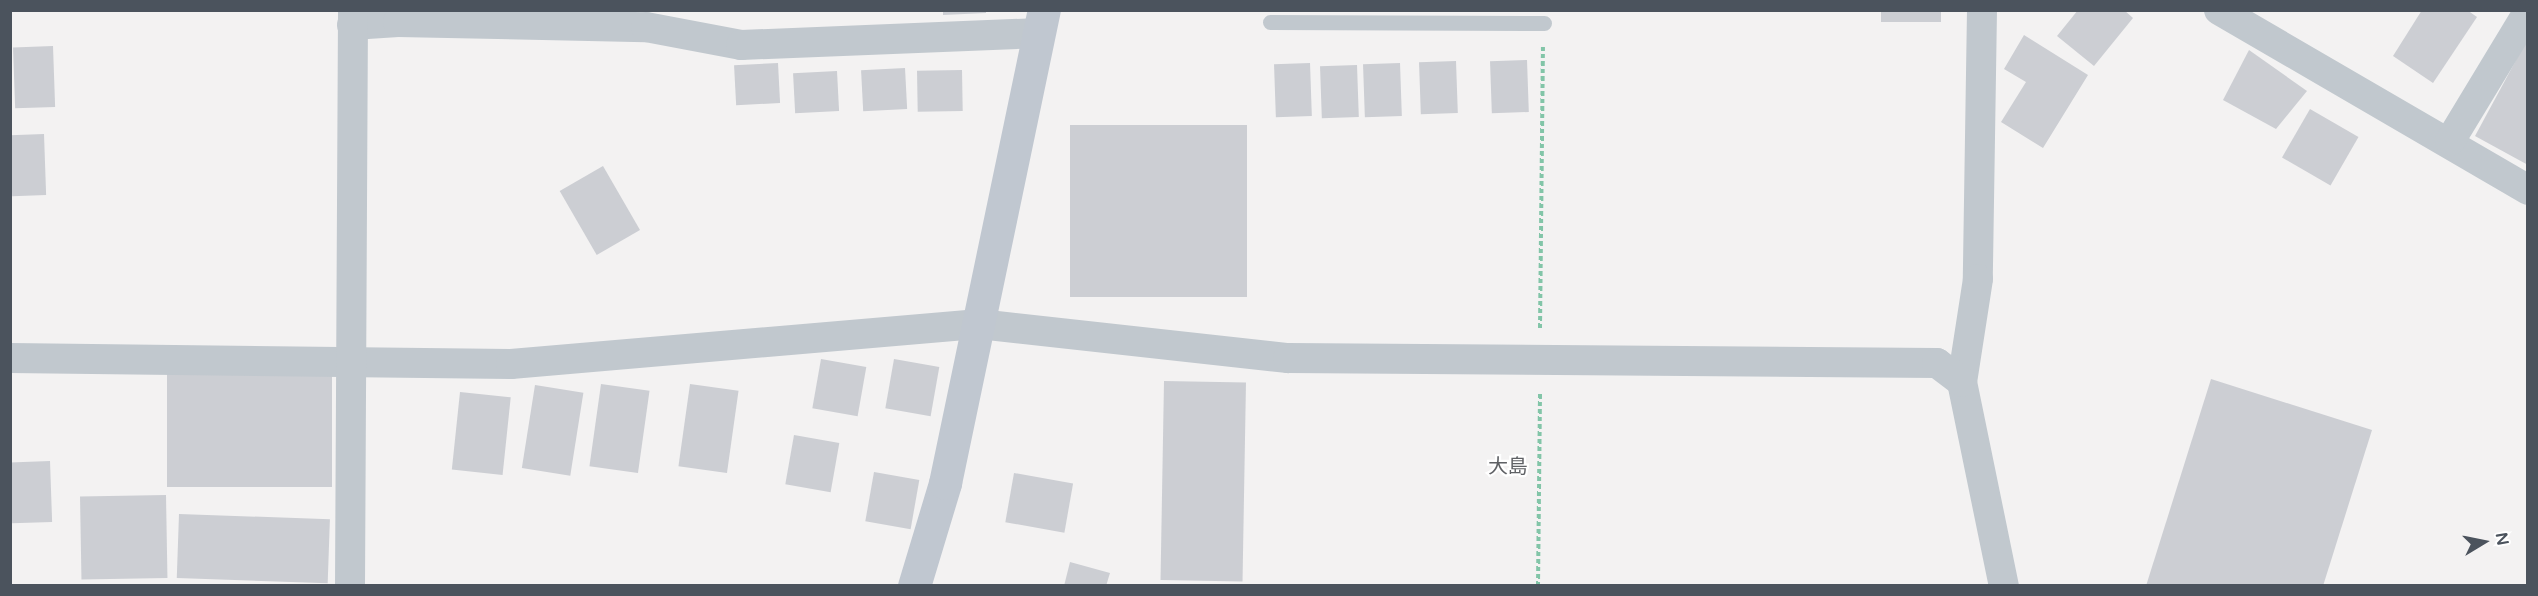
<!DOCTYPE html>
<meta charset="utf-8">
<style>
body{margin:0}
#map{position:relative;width:2538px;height:596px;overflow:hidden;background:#f3f2f2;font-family:"Varela Round","Noto Sans JP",sans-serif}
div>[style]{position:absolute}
.building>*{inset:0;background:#ccced3;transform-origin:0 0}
.path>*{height:4px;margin-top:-2px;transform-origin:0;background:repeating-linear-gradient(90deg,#82c5a8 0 4.5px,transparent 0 7.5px)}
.lane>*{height:15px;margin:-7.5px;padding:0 7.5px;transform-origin:7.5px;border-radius:7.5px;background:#c1c8ce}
.street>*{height:30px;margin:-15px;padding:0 15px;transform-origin:15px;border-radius:15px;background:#c1c8ce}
.secondary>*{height:33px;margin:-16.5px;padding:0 16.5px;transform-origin:16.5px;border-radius:16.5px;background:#c0c7d0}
span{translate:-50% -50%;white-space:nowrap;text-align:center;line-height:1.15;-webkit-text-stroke:4.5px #fff;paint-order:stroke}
.quarter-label{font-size:20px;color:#5f6165}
.frame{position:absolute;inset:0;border:12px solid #4b535d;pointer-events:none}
.north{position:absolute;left:2454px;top:512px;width:60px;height:60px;-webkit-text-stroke:4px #fff;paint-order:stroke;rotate:80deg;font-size:16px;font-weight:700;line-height:24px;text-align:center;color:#4b535d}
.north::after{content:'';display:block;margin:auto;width:21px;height:27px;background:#4b535d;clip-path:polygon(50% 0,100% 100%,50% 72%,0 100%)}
</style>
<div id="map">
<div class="building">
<i style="clip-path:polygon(943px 10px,986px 10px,986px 13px,943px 15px)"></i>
<i style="left:1881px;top:10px;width:60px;height:12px"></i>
<i style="clip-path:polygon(2078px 10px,2124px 10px,2133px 18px,2094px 66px,2057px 36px)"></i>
<i style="clip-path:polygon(2422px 10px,2467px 10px,2477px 17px,2433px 83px,2393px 56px)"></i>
<i style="clip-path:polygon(2024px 35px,2088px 75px,2043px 148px,2001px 122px,2026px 82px,2004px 69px)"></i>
<i style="clip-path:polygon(2528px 38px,2528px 165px,2475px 136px)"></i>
<i style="left:53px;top:46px;width:61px;height:40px;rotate:88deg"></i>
<i style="clip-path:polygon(2249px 50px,2307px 91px,2276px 129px,2223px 100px)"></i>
<i style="left:1527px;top:60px;width:52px;height:37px;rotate:88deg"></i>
<i style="left:1456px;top:61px;width:52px;height:37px;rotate:88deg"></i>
<i style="left:778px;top:63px;width:40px;height:44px;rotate:87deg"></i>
<i style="left:1310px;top:63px;width:53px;height:36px;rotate:88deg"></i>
<i style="left:1400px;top:63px;width:53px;height:37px;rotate:88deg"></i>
<i style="left:1357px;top:65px;width:52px;height:37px;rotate:88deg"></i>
<i style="left:905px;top:68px;width:41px;height:44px;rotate:87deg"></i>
<i style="left:962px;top:70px;width:41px;height:45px;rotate:89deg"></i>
<i style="left:837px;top:71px;width:40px;height:44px;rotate:87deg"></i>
<i style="left:2310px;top:109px;width:56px;height:56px;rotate:30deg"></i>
<i style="left:1070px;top:125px;width:177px;height:172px"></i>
<i style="left:44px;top:134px;width:61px;height:34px;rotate:88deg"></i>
<i style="left:603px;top:166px;width:74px;height:50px;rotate:60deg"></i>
<i style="left:821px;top:359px;width:46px;height:50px;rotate:10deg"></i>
<i style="left:894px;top:359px;width:46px;height:50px;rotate:10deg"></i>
<i style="left:167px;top:371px;width:165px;height:116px"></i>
<i style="clip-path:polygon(2211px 379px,2372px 430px,2323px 586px,2146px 586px)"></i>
<i style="left:1164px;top:381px;width:82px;height:199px;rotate:1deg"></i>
<i style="left:601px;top:384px;width:49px;height:83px;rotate:8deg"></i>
<i style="left:690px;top:384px;width:49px;height:83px;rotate:8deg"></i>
<i style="left:535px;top:385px;width:49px;height:84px;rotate:9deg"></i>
<i style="left:460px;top:392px;width:51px;height:78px;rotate:6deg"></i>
<i style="left:794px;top:435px;width:46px;height:50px;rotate:10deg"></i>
<i style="left:50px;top:461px;width:61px;height:40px;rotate:88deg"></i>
<i style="left:874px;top:472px;width:46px;height:50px;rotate:10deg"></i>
<i style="left:1014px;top:473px;width:60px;height:50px;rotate:10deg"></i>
<i style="left:166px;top:495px;width:83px;height:86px;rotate:89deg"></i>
<i style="left:179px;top:514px;width:151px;height:64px;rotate:2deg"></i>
<i style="clip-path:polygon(1070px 562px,1110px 573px,1106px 586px,1064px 586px)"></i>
</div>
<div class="path">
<i style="left:1540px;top:328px;width:281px;rotate:-89.4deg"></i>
<i style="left:1538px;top:586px;width:194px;rotate:-89.4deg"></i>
</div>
<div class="lane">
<i style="left:1270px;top:22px;width:274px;rotate:0.2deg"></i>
</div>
<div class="street">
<i style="left:1982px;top:10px;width:269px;rotate:90.9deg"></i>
<i style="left:1978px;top:279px;width:104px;rotate:98.8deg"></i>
<i style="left:1962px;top:382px;width:208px;rotate:78.4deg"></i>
<i style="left:2219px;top:10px;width:358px;rotate:30.2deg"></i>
<i style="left:352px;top:25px;width:46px;rotate:-3.7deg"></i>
<i style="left:398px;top:22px;width:248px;rotate:1.2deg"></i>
<i style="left:646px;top:27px;width:97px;rotate:10.7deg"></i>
<i style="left:741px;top:45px;width:299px;rotate:-2.3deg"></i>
<i style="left:2450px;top:141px;width:151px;rotate:-58.8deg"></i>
<i style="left:10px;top:358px;width:501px;rotate:0.69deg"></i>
<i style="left:511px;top:364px;width:470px;rotate:-4.9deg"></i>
<i style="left:979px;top:324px;width:311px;rotate:6.3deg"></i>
<i style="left:1288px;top:358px;width:649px;rotate:0.44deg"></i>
<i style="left:1937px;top:363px;width:31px;rotate:37deg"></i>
<i style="left:350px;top:586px;width:576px;rotate:-89.7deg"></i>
</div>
<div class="secondary">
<i style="left:914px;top:586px;width:108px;rotate:-73.2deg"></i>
<i style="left:945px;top:483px;width:483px;rotate:-78.2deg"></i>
</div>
<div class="quarter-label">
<span style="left:1508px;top:467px">大島</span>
</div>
<div class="frame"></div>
<div class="north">N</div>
</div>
